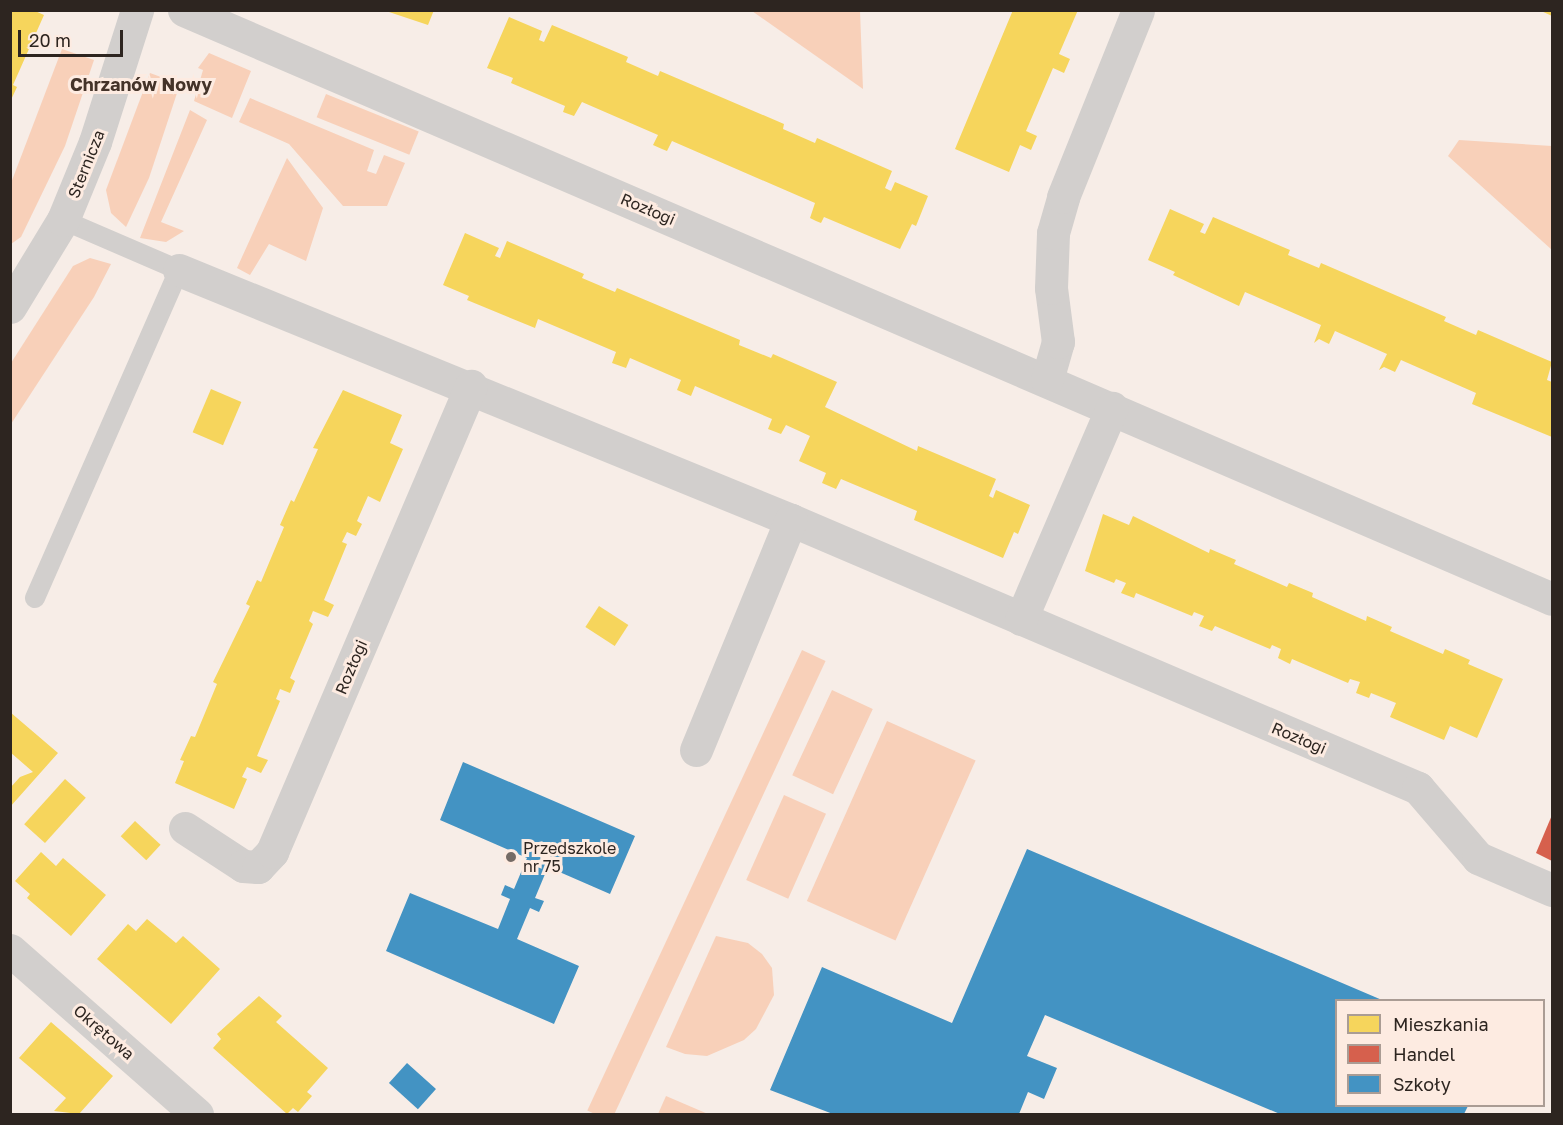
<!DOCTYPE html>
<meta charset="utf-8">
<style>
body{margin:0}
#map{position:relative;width:1563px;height:1125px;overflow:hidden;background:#f7ede7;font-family:"Golos Text",sans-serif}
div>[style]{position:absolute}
.green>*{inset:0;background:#f8d0b9;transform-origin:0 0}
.homes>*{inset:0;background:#f6d55c;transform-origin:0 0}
.shops>*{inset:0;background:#d6604d}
.schools>*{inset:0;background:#4393c3;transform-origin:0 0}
.lane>*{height:20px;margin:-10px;padding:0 10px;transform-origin:10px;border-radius:10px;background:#d2cfcd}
.street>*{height:33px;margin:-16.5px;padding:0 16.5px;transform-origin:16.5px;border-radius:16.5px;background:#d2cfcd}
.dots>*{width:16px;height:16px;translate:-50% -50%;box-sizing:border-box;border:3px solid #fdebe1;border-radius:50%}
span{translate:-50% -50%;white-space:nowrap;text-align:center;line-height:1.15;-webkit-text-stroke:6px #fdebe1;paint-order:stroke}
.street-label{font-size:16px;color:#2d2520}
.poi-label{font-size:16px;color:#2d2520}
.left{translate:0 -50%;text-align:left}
.neighbourhood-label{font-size:18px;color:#443329;font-weight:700}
.frame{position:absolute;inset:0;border:12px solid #2d2520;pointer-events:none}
.legend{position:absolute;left:1335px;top:999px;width:210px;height:108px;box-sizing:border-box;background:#fdebe1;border:2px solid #aa9c94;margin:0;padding:8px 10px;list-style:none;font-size:18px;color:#2d2520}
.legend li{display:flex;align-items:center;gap:12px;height:30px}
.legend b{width:30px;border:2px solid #aa9c94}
.scale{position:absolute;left:18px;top:30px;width:105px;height:27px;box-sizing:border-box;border:3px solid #2d2520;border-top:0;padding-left:8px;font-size:18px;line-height:21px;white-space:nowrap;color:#2d2520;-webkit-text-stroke:4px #fdebe1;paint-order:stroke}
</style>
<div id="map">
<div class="green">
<i style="clip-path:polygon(752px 11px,860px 11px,863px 89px)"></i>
<i style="clip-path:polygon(62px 49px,94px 60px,65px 146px,21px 237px,11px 244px,11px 183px)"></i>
<i style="clip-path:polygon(209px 53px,251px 71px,232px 118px,194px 101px,203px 70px,198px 68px)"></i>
<i style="clip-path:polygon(150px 73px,180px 84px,149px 178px,126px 227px,111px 213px,106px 190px)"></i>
<i style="left:326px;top:94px;width:100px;height:25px;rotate:22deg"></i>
<i style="clip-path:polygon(250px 98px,374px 150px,367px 171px,376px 174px,384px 155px,405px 163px,387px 206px,343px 206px,289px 144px,239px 122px)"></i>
<i style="clip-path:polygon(190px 110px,207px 120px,161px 222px,184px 231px,166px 242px,140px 238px)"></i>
<i style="clip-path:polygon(1459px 140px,1552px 146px,1552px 250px,1448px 156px)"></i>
<i style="clip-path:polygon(287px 158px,323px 208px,306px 261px,269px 244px,250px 275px,237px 268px)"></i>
<i style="clip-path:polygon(90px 258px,111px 264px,94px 297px,11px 424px,11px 363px,73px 266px)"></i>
<i style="left:802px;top:650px;width:26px;height:508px;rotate:25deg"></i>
<i style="left:832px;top:690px;width:45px;height:94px;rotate:25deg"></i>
<i style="left:887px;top:721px;width:97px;height:197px;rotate:24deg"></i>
<i style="left:784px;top:795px;width:46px;height:93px;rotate:24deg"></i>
<i style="clip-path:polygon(716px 936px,748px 943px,762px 954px,772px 968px,774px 995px,756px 1029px,744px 1040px,707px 1056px,685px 1054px,666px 1047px)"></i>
<i style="clip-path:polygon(666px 1096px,708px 1114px,658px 1114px)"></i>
</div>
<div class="homes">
<i style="clip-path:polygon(10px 10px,33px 10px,44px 15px,13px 85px,17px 87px,10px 102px)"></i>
<i style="clip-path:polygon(383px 10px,434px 10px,428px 25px)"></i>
<i style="clip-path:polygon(1013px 10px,1078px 10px,1059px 54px,1070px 59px,1064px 73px,1053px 68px,1026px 131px,1037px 136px,1031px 150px,1020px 145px,1009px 172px,955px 149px)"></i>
<i style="clip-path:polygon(1539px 10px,1552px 10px,1552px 16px)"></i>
<i style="clip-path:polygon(509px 17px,542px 31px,539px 40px,544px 42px,552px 25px,628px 57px,626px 62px,658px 76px,660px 71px,784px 124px,783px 129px,815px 143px,817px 138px,892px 171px,885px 188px,891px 191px,895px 182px,928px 196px,916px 226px,912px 224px,900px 249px,824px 217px,821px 223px,816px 221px,810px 218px,815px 203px,672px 141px,667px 151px,662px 149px,653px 145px,658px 135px,582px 102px,574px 116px,563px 112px,565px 106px,511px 83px,513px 78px,487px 68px)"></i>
<i style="clip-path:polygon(1170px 209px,1204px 224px,1200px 232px,1205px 234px,1213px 217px,1290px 250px,1288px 255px,1319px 268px,1321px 263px,1446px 317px,1444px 321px,1476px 335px,1478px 330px,1552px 362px,1547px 380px,1552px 382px,1552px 437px,1472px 404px,1476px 393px,1401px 360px,1395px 372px,1384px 367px,1379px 370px,1387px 354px,1335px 331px,1329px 344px,1319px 339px,1314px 343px,1321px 325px,1245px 292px,1239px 306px,1173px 275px,1175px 272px,1148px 260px)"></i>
<i style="clip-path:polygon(465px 233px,499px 248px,495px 256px,500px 258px,507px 241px,584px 274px,582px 278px,615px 292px,617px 288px,740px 340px,739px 345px,771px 358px,773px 354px,837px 382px,825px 407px,917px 451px,918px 446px,996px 479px,989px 496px,993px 498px,996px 490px,1030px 505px,1018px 534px,1014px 532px,1003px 558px,914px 520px,917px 511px,841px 479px,836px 489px,822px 483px,826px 473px,799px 461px,810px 436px,786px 425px,781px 434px,768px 429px,772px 419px,695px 386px,691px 396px,677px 390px,681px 380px,630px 358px,626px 368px,612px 363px,616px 352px,538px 319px,535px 328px,467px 300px,469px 296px,443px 285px)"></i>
<i style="left:211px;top:389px;width:33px;height:47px;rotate:23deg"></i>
<i style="clip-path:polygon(343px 390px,402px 415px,390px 443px,403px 449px,380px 502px,368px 496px,357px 521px,362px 524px,356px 536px,347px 532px,342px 542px,347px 544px,324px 600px,334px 605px,328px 617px,313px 611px,309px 621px,313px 624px,290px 678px,295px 681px,290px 693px,280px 689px,276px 699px,280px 701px,257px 756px,268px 760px,261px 773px,247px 767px,242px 777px,247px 779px,234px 809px,175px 783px,184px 761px,180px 760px,191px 736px,195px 737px,217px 684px,213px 682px,250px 606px,246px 604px,257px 580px,261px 582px,284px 527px,280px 525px,291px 500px,294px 502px,318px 449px,313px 448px)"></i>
<i style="clip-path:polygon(1103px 514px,1129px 525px,1133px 516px,1209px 553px,1210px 549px,1236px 560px,1234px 564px,1287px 587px,1289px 583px,1313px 593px,1312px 597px,1366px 621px,1367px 616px,1392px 627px,1390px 631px,1443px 654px,1445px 649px,1470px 660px,1468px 664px,1503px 679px,1477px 738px,1450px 726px,1444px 740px,1390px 717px,1396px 703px,1371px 693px,1369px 698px,1356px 693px,1360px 682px,1350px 679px,1348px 683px,1292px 659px,1290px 664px,1278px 658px,1281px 649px,1272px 645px,1270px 649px,1215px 626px,1212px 631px,1199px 626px,1204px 616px,1194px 612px,1192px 616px,1136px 593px,1134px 598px,1121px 593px,1126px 583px,1116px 579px,1114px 583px,1085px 571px)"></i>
<i style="left:599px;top:606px;width:35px;height:25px;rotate:33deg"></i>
<i style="clip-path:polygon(10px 712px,58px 753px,10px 807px,10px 788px,20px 777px,33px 772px,10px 752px)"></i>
<i style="left:65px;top:779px;width:28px;height:61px;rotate:42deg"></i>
<i style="left:135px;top:821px;width:35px;height:21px;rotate:43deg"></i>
<i style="clip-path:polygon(41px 852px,56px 866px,63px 858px,106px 895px,71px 936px,27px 898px,30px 894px,15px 881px)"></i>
<i style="clip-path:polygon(147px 919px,176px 943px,183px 936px,220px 969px,171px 1024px,97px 959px,128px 924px,136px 931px)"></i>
<i style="clip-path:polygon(259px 996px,282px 1016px,276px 1022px,328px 1068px,307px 1092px,312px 1096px,298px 1112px,293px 1108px,287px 1114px,213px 1048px,221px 1039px,217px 1034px)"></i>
<i style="clip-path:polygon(51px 1022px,113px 1076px,79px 1114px,54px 1111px,66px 1098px,19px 1058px)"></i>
</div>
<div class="shops">
<i style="clip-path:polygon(1552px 815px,1552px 861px,1536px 853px)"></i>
</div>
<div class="schools">
<i style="clip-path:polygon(463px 762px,635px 836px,610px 894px,548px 867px,535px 898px,544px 901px,539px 912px,530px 908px,517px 939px,579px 966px,554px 1024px,386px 951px,410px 893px,498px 929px,510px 899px,501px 895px,505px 885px,514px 889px,527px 858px,440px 820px)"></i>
<i style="clip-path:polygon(1027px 849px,1382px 1000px,1336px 1000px,1336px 1106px,1468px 1106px,1464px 1114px,1280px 1114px,1045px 1015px,1027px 1056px,1057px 1068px,1044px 1099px,1028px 1092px,1019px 1114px,833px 1114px,770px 1090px,822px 967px,952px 1023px)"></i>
<i style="left:407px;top:1063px;width:39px;height:27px;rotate:42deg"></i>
</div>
<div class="lane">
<i style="left:35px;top:598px;width:358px;rotate:-66.3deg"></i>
<i style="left:179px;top:270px;width:126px;rotate:-156.7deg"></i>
</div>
<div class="street">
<i style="left:184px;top:10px;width:1489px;rotate:23.29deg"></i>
<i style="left:179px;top:270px;width:661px;rotate:22.22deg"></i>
<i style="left:791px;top:520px;width:682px;rotate:23.14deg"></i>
<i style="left:1418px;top:788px;width:92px;rotate:49.4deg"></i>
<i style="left:1478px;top:858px;width:81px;rotate:23.4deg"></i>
<i style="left:10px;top:307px;width:102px;rotate:-58.7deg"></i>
<i style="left:63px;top:220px;width:84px;rotate:-67.7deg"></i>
<i style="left:95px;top:142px;width:139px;rotate:-72.3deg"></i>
<i style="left:1047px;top:380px;width:40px;rotate:-74deg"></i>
<i style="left:1058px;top:342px;width:54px;rotate:-97.4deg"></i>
<i style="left:1051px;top:288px;width:55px;rotate:-87.9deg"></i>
<i style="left:1053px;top:233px;width:37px;rotate:-74deg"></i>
<i style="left:1063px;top:197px;width:201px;rotate:-68.1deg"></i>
<i style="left:1021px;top:619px;width:230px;rotate:-66.7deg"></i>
<i style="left:696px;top:750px;width:249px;rotate:-67.6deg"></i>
<i style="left:185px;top:828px;width:69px;rotate:33.2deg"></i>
<i style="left:243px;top:866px;width:15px;rotate:4deg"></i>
<i style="left:258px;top:867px;width:21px;rotate:-47deg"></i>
<i style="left:272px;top:852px;width:507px;rotate:-66.88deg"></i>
<i style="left:10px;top:950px;width:249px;rotate:41.3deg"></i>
</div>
<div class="dots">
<i style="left:511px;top:857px;background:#746b66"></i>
</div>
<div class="street-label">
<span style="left:86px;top:164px;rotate:-68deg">Sternicza</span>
<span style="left:648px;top:209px;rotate:23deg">Rozłogi</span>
<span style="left:351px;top:667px;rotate:-67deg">Rozłogi</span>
<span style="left:1299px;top:738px;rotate:23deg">Rozłogi</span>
<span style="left:104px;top:1032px;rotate:41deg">Okrętowa</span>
</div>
<div class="poi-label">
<span class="left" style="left:523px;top:857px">Przedszkole<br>nr 75</span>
</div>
<div class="neighbourhood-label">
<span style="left:141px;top:84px">Chrzanów Nowy</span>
</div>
<div class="frame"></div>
<ul class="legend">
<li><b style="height:16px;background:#f6d55c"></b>Mieszkania</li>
<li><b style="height:16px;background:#d6604d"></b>Handel</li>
<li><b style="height:16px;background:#4393c3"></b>Szkoły</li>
</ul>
<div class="scale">20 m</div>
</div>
